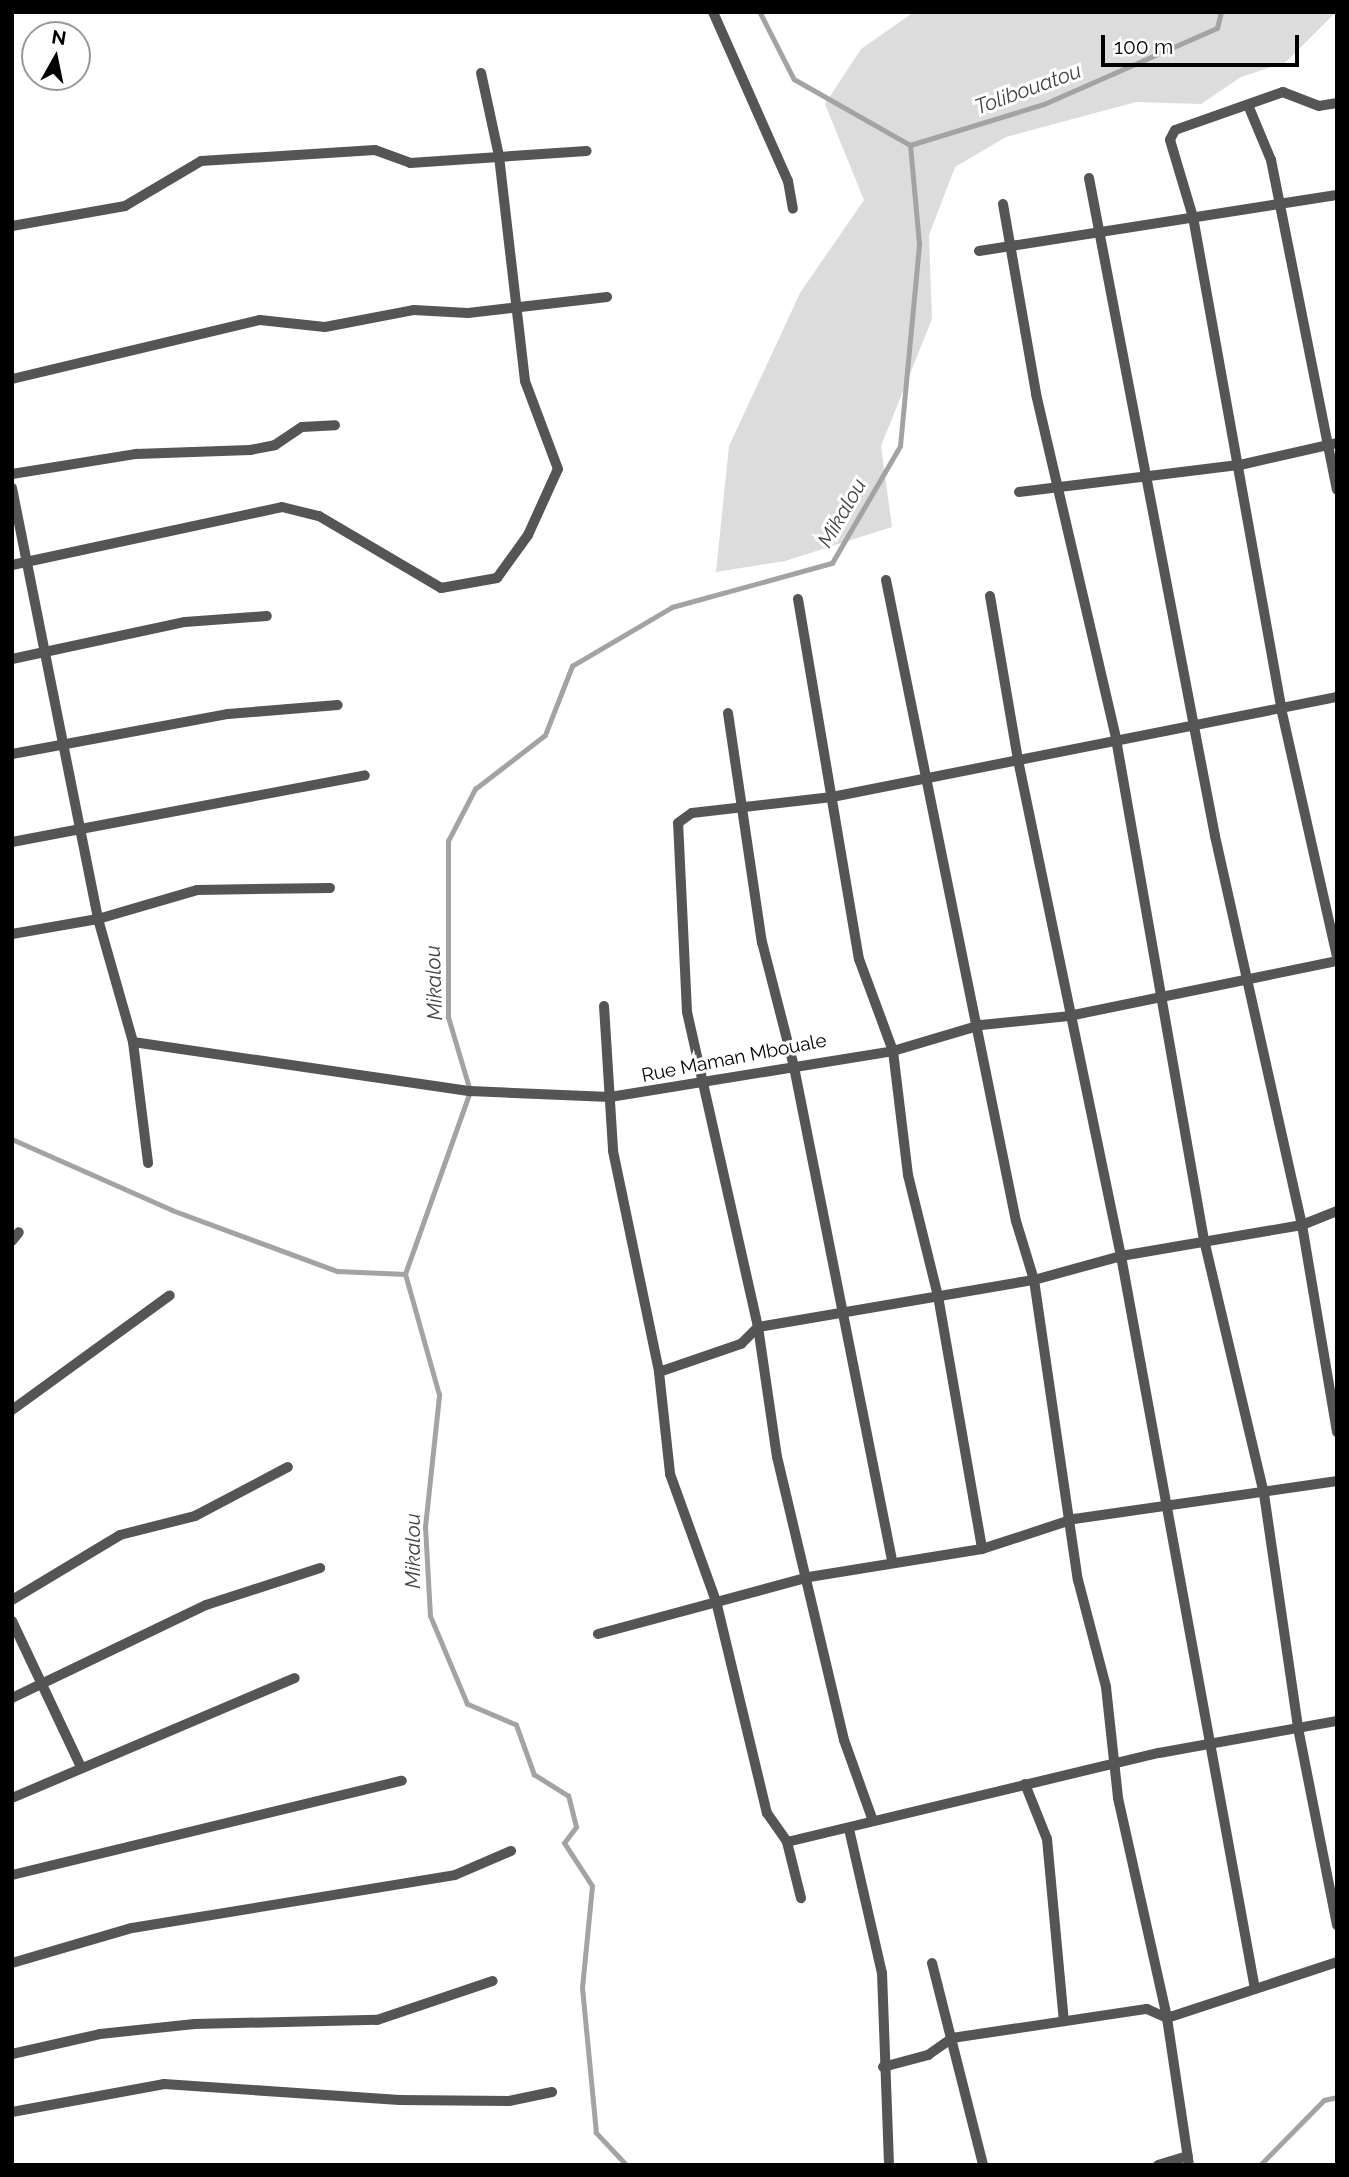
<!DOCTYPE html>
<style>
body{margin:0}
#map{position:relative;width:1349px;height:2177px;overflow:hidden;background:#fff;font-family:Raleway,sans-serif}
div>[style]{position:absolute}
.green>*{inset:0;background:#dcdcdc}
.stream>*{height:4.5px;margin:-2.25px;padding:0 2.25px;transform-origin:2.25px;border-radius:2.25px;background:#a3a3a3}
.minor>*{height:10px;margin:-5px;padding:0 5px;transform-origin:5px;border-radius:5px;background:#555}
span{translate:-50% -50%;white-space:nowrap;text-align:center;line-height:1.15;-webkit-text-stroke:6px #fff;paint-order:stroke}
.street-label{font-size:19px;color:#000}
.water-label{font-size:21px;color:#444;font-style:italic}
.frame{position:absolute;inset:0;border:14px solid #000;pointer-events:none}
.north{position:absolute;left:21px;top:21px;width:70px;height:70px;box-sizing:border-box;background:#fff;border:2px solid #999;border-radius:50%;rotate:9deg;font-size:19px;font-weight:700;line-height:28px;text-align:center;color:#000}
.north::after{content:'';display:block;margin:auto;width:24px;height:32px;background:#000;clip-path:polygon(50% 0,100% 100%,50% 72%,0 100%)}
.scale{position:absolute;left:1101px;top:35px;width:198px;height:32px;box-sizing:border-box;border:4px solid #000;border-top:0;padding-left:9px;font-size:21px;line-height:24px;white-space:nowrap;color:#000;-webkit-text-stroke:5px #fff;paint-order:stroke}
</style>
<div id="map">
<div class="green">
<i style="clip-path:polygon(914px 12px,1336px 12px,1286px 62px,1241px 77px,1201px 104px,1136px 102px,1006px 137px,955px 167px,929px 235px,932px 319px,881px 446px,892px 527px,785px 561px,716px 572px,729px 446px,800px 293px,864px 200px,825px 104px,861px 49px)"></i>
</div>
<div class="stream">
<i style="left:760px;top:12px;width:75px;rotate:63.1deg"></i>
<i style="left:794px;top:79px;width:133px;rotate:29.6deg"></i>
<i style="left:910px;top:145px;width:140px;rotate:-17deg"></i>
<i style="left:1044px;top:104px;width:189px;rotate:-23.7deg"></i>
<i style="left:1217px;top:28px;width:16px;rotate:-76deg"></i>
<i style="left:12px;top:1139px;width:175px;rotate:23.9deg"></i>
<i style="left:172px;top:1210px;width:176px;rotate:20.3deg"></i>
<i style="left:337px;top:1271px;width:68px;rotate:2.5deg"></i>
<i style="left:626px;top:2165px;width:44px;rotate:-133.2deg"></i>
<i style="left:596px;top:2133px;width:146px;rotate:-95.5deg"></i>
<i style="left:582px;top:1988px;width:102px;rotate:-84.4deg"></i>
<i style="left:592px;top:1886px;width:51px;rotate:-123.1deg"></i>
<i style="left:564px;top:1843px;width:20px;rotate:-53deg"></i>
<i style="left:576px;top:1827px;width:32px;rotate:-104deg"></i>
<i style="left:568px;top:1796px;width:40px;rotate:-148deg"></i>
<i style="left:534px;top:1775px;width:53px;rotate:-109.8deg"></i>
<i style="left:516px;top:1725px;width:53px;rotate:-156.8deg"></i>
<i style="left:467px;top:1704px;width:95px;rotate:-112.8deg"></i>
<i style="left:430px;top:1616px;width:89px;rotate:-93.2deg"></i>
<i style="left:425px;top:1527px;width:133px;rotate:-83.9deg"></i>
<i style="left:439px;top:1395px;width:126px;rotate:-105.7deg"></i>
<i style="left:405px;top:1274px;width:194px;rotate:-70.4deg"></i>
<i style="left:470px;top:1091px;width:77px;rotate:-106.6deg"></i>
<i style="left:448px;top:1017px;width:176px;rotate:-90deg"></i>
<i style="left:448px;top:841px;width:59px;rotate:-62.6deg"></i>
<i style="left:475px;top:789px;width:88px;rotate:-37.6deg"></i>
<i style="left:545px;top:735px;width:74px;rotate:-68.6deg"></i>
<i style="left:572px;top:666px;width:116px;rotate:-30.5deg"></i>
<i style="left:672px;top:607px;width:166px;rotate:-15.4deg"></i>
<i style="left:832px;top:563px;width:135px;rotate:-59.8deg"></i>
<i style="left:900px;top:446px;width:203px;rotate:-84.6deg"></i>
<i style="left:919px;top:244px;width:99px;rotate:-95.2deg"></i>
<i style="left:1260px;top:2165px;width:91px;rotate:-45.4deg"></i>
<i style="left:1324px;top:2100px;width:13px;rotate:-13deg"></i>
</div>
<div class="minor">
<i style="left:713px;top:12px;width:185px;rotate:66.1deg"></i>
<i style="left:788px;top:181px;width:28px;rotate:80deg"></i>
<i style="left:1337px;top:103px;width:18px;rotate:171deg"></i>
<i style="left:1319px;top:106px;width:39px;rotate:-159deg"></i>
<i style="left:1283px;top:92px;width:114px;rotate:160.6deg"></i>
<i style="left:1175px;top:130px;width:11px;rotate:117deg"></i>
<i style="left:1170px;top:140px;width:80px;rotate:73.4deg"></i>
<i style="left:1193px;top:217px;width:499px;rotate:79.8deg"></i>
<i style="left:1281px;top:708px;width:254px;rotate:77.3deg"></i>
<i style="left:1248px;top:105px;width:60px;rotate:67.3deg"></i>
<i style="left:1271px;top:160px;width:336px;rotate:78.7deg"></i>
<i style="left:1089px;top:178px;width:670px;rotate:79.16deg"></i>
<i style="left:1215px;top:836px;width:399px;rotate:77.4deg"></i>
<i style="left:1302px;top:1225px;width:210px;rotate:80.4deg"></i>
<i style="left:1003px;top:204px;width:193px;rotate:80.1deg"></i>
<i style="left:1036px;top:394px;width:354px;rotate:76.9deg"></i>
<i style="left:1116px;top:739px;width:509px;rotate:80.04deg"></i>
<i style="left:1204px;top:1240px;width:261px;rotate:76.7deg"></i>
<i style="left:1264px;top:1494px;width:236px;rotate:81.7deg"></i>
<i style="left:1298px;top:1728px;width:201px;rotate:78.8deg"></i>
<i style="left:12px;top:226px;width:115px;rotate:-10deg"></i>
<i style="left:125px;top:206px;width:88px;rotate:-30.6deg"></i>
<i style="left:201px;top:161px;width:174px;rotate:-3.6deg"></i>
<i style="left:375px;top:150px;width:37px;rotate:20deg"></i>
<i style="left:410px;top:163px;width:177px;rotate:-3.9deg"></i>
<i style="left:979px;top:251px;width:362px;rotate:-8.9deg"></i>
<i style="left:12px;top:379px;width:255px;rotate:-13.4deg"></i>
<i style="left:260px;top:320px;width:65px;rotate:6.1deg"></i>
<i style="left:325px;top:327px;width:91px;rotate:-10.8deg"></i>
<i style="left:414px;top:310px;width:54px;rotate:3.2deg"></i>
<i style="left:468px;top:313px;width:140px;rotate:-6.6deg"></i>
<i style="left:12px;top:474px;width:126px;rotate:-9.2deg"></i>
<i style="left:136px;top:454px;width:114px;rotate:-2deg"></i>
<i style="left:250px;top:450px;width:25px;rotate:-11deg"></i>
<i style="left:275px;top:445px;width:32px;rotate:-34deg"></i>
<i style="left:302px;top:427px;width:33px;rotate:-3deg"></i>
<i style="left:12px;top:488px;width:439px;rotate:78.7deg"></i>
<i style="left:98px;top:919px;width:128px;rotate:74.1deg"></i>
<i style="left:133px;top:1042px;width:122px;rotate:82.9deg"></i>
<i style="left:1019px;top:492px;width:223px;rotate:-7deg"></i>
<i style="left:1240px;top:465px;width:99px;rotate:-12.8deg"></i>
<i style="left:12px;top:565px;width:276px;rotate:-12.1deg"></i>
<i style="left:282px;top:507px;width:38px;rotate:14deg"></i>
<i style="left:319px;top:516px;width:142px;rotate:30.5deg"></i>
<i style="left:441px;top:588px;width:57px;rotate:-10.1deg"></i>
<i style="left:497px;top:578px;width:53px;rotate:-54.2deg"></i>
<i style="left:528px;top:535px;width:72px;rotate:-65.6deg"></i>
<i style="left:558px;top:469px;width:94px;rotate:-110.6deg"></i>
<i style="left:525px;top:381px;width:226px;rotate:-96.6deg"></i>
<i style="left:499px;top:156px;width:85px;rotate:-102.2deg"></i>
<i style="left:886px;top:580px;width:654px;rotate:78.54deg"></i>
<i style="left:1016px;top:1221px;width:62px;rotate:73deg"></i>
<i style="left:1034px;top:1280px;width:303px;rotate:81.7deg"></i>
<i style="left:1078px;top:1580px;width:111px;rotate:75.3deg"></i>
<i style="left:1106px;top:1687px;width:112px;rotate:83.8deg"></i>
<i style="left:1118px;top:1798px;width:225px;rotate:77.4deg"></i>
<i style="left:1167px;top:2018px;width:149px;rotate:81.5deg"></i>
<i style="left:990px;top:596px;width:166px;rotate:80.3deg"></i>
<i style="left:1018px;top:760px;width:507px;rotate:78.27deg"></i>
<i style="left:1121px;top:1256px;width:745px;rotate:79.64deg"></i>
<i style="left:798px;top:599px;width:365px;rotate:80.4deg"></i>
<i style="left:859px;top:959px;width:98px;rotate:69.7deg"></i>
<i style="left:893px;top:1051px;width:125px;rotate:83.1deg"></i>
<i style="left:908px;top:1175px;width:125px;rotate:76.1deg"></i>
<i style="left:938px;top:1296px;width:257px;rotate:80.1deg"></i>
<i style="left:12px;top:659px;width:177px;rotate:-12.1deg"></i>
<i style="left:185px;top:622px;width:82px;rotate:-4.2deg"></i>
<i style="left:728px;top:713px;width:232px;rotate:81.6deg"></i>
<i style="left:762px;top:942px;width:129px;rotate:75.6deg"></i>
<i style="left:794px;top:1067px;width:503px;rotate:78.76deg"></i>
<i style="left:12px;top:754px;width:220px;rotate:-10.5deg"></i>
<i style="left:228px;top:714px;width:110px;rotate:-4.7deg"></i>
<i style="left:12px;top:842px;width:359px;rotate:-10.7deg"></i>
<i style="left:12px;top:934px;width:87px;rotate:-9.9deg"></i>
<i style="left:98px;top:919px;width:103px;rotate:-16.3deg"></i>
<i style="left:197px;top:890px;width:133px;rotate:-0.9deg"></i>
<i style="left:604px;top:1006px;width:145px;rotate:86.4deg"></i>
<i style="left:613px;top:1151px;width:226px;rotate:78.2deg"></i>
<i style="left:659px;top:1372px;width:103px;rotate:83.8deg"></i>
<i style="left:670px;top:1474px;width:135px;rotate:70.1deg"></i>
<i style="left:716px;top:1601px;width:218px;rotate:76.5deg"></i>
<i style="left:767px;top:1813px;width:35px;rotate:55deg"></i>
<i style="left:787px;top:1842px;width:58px;rotate:76deg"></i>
<i style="left:133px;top:1042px;width:341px;rotate:8.3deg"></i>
<i style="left:470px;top:1091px;width:140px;rotate:2.5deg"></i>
<i style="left:610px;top:1097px;width:287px;rotate:-9.2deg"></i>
<i style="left:893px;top:1051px;width:92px;rotate:-16.5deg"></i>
<i style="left:981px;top:1025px;width:88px;rotate:-5.8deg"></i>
<i style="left:1069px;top:1016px;width:274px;rotate:-11.6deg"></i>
<i style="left:12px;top:1241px;width:11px;rotate:-52deg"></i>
<i style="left:659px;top:1372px;width:87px;rotate:-18.9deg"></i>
<i style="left:741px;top:1344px;width:24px;rotate:-45deg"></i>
<i style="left:758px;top:1327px;width:280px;rotate:-9.7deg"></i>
<i style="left:1034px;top:1280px;width:90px;rotate:-15.4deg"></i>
<i style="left:1121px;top:1256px;width:184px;rotate:-9.7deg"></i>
<i style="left:1302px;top:1225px;width:38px;rotate:-22deg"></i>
<i style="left:12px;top:1410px;width:195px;rotate:-36deg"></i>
<i style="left:12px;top:1600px;width:126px;rotate:-31deg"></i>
<i style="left:120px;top:1535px;width:77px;rotate:-14.2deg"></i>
<i style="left:195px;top:1516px;width:105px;rotate:-27.8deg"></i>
<i style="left:12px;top:1621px;width:161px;rotate:64.7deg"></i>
<i style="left:598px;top:1634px;width:219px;rotate:-15.1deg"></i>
<i style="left:809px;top:1577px;width:175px;rotate:-9.2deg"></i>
<i style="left:982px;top:1549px;width:97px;rotate:-18.1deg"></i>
<i style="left:1074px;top:1519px;width:266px;rotate:-8.2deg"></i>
<i style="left:12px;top:1698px;width:215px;rotate:-25.6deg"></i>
<i style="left:206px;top:1605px;width:120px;rotate:-18deg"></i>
<i style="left:1025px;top:1784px;width:59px;rotate:68.2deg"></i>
<i style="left:1047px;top:1839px;width:183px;rotate:84.7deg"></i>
<i style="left:12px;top:1798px;width:307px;rotate:-23deg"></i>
<i style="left:873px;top:1821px;width:86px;rotate:-109.7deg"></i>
<i style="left:844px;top:1740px;width:291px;rotate:-103.3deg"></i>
<i style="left:777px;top:1457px;width:131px;rotate:-98.3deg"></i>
<i style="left:758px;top:1327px;width:323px;rotate:-102.7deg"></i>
<i style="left:687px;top:1012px;width:189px;rotate:-92.7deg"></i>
<i style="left:678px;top:823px;width:17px;rotate:-36deg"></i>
<i style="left:692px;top:813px;width:141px;rotate:-6.5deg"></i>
<i style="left:832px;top:797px;width:515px;rotate:-11.2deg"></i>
<i style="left:849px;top:1829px;width:148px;rotate:77.1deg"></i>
<i style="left:882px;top:1973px;width:192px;rotate:87.9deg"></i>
<i style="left:787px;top:1842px;width:382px;rotate:-13.5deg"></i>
<i style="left:1159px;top:1753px;width:181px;rotate:-10.2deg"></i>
<i style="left:12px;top:1875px;width:401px;rotate:-13.6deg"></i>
<i style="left:12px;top:1963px;width:125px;rotate:-16.3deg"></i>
<i style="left:132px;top:1928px;width:327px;rotate:-9.3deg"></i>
<i style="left:455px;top:1875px;width:61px;rotate:-23.2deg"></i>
<i style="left:932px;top:1963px;width:208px;rotate:75.8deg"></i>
<i style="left:12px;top:2054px;width:90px;rotate:-12.8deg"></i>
<i style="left:100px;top:2034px;width:95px;rotate:-6.1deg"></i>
<i style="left:194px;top:2024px;width:183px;rotate:-1.3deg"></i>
<i style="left:377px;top:2020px;width:122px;rotate:-18.6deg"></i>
<i style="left:883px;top:2067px;width:47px;rotate:-14.9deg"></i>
<i style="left:928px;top:2055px;width:29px;rotate:-35deg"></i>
<i style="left:952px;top:2038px;width:197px;rotate:-8.5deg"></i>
<i style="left:1147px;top:2009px;width:22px;rotate:24deg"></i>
<i style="left:1167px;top:2018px;width:179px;rotate:-18.2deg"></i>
<i style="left:12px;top:2112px;width:155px;rotate:-10.4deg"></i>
<i style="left:164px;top:2084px;width:236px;rotate:3.9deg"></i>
<i style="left:399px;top:2100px;width:110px;rotate:0.5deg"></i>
<i style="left:509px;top:2101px;width:44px;rotate:-11.8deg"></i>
<i style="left:1158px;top:2165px;width:31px;rotate:-17deg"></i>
</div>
<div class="street-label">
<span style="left:734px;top:1058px;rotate:-11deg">Rue Maman Mbouale</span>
</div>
<div class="water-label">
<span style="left:1028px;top:89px;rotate:-20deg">Tolibouatou</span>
<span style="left:842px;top:513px;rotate:-60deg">Mikalou</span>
<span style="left:434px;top:983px;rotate:-92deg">Mikalou</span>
<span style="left:413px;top:1551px;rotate:-90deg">Mikalou</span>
</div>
<div class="frame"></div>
<div class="north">N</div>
<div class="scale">100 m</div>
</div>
